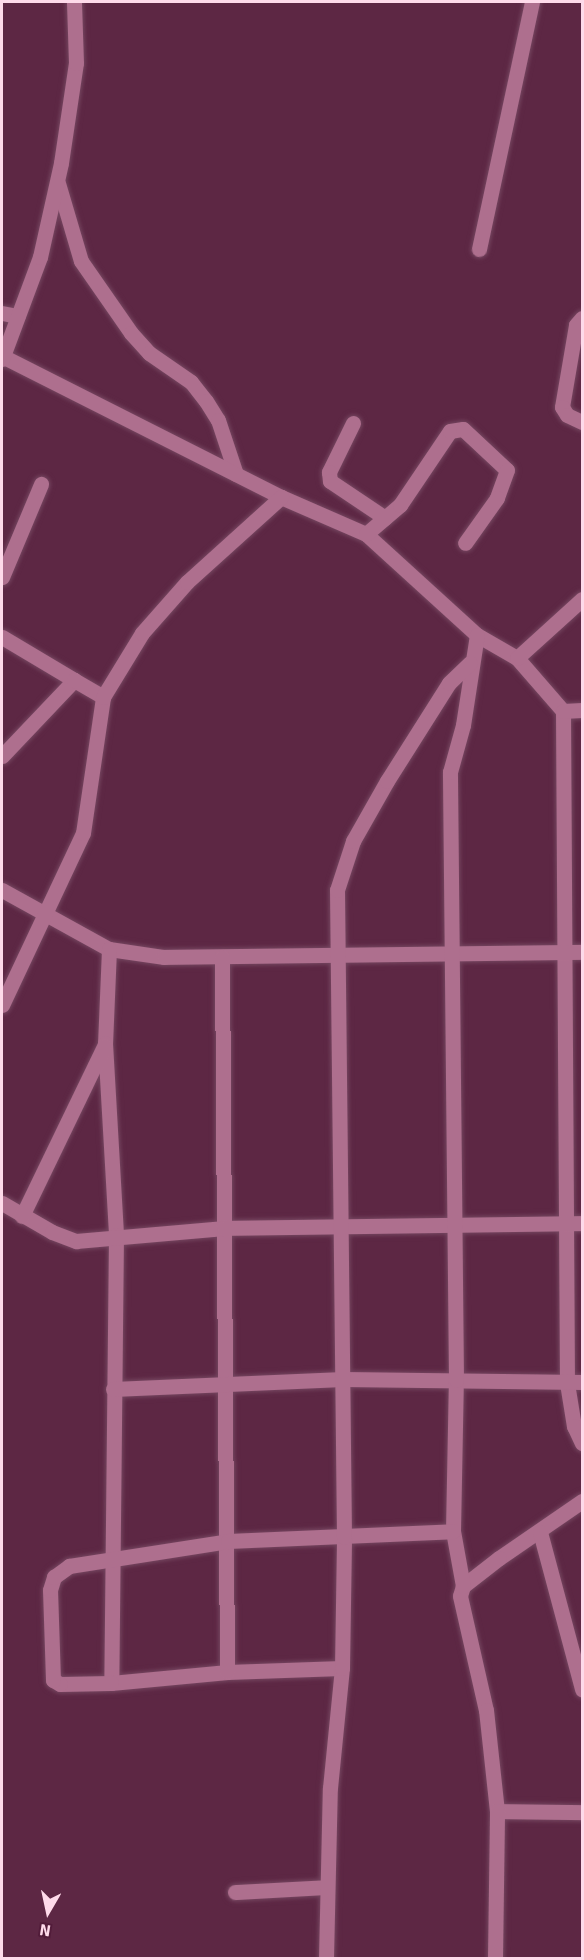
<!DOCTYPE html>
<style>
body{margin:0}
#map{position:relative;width:584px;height:1960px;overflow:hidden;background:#5d2744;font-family:Signika,sans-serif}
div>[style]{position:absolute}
.roads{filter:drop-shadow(0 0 2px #754660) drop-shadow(0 0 2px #754660)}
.minor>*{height:15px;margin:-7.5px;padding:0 7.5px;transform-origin:7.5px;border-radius:7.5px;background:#ae6f8e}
span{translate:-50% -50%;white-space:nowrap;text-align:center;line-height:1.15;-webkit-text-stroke:4.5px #521c3a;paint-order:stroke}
.frame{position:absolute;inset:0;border:3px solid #fedaea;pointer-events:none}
.north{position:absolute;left:18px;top:1882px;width:60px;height:60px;-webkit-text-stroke:4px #521c3a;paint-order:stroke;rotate:189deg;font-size:16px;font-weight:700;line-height:24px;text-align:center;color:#fedaea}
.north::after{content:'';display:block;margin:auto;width:21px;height:27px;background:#fedaea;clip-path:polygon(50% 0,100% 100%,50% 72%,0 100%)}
</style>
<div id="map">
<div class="roads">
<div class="minor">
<i style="left:58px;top:183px;width:81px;rotate:73.6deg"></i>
<i style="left:81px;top:261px;width:88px;rotate:55.2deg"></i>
<i style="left:131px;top:333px;width:27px;rotate:48deg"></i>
<i style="left:149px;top:353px;width:51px;rotate:34.6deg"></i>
<i style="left:191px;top:382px;width:24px;rotate:52deg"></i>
<i style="left:206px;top:401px;width:22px;rotate:58deg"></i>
<i style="left:218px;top:420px;width:57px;rotate:71.6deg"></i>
<i style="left:479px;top:249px;width:253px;rotate:-77.9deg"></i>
<i style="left:2px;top:313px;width:16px;rotate:11deg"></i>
<i style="left:582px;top:318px;width:9px;rotate:131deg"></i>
<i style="left:576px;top:325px;width:83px;rotate:99.7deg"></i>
<i style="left:562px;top:407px;width:9px;rotate:58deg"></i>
<i style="left:567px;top:415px;width:17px;rotate:25deg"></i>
<i style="left:2px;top:356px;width:313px;rotate:26.8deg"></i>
<i style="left:281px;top:497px;width:93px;rotate:23.5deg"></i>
<i style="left:366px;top:534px;width:150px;rotate:42.3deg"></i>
<i style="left:477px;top:635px;width:46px;rotate:29.9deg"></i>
<i style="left:517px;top:658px;width:70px;rotate:49deg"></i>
<i style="left:563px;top:711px;width:672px;rotate:89.66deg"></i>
<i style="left:567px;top:1383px;width:44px;rotate:80.8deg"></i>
<i style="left:574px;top:1426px;width:19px;rotate:65deg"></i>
<i style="left:2px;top:359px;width:109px;rotate:-69.6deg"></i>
<i style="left:40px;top:257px;width:96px;rotate:-77.4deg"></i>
<i style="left:61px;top:163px;width:101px;rotate:-81.5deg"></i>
<i style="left:76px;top:63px;width:61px;rotate:-91.9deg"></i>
<i style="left:353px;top:423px;width:55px;rotate:116.1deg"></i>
<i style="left:329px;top:472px;width:9px;rotate:84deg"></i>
<i style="left:330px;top:481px;width:66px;rotate:33.9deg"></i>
<i style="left:366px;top:534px;width:45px;rotate:-40.5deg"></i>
<i style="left:400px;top:505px;width:89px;rotate:-56deg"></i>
<i style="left:450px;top:431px;width:13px;rotate:-9deg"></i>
<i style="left:463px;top:429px;width:60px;rotate:43deg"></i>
<i style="left:507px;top:470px;width:30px;rotate:110deg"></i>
<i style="left:497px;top:498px;width:55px;rotate:125.4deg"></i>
<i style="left:2px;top:577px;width:101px;rotate:-67.2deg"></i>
<i style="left:2px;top:637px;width:84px;rotate:30.8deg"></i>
<i style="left:517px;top:658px;width:88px;rotate:-42.2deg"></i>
<i style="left:563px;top:711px;width:19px;rotate:-3deg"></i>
<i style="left:2px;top:756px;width:105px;rotate:-46.5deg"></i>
<i style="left:74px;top:680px;width:34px;rotate:30deg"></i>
<i style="left:2px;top:890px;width:122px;rotate:28.9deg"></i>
<i style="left:109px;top:949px;width:56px;rotate:8.3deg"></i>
<i style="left:164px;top:957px;width:418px;rotate:-0.7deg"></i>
<i style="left:109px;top:949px;width:94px;rotate:92.4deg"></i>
<i style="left:105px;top:1043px;width:192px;rotate:86.7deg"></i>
<i style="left:116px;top:1235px;width:448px;rotate:90.6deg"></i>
<i style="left:111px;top:1683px;width:117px;rotate:-5.4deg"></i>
<i style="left:227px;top:1672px;width:115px;rotate:-2deg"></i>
<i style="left:222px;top:957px;width:715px;rotate:89.6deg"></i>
<i style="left:2px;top:1005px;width:190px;rotate:-64.8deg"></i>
<i style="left:83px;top:833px;width:137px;rotate:-81.6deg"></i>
<i style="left:103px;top:697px;width:75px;rotate:-58.6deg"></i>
<i style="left:142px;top:633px;width:68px;rotate:-48.6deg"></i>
<i style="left:187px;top:582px;width:127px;rotate:-42.1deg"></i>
<i style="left:2px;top:1203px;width:58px;rotate:30.1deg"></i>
<i style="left:52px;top:1232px;width:26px;rotate:21deg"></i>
<i style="left:76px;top:1241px;width:149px;rotate:-5deg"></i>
<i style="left:224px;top:1228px;width:358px;rotate:-0.8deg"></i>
<i style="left:22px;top:1216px;width:189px;rotate:-64.2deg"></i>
<i style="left:113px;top:1389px;width:230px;rotate:-2.5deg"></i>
<i style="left:343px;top:1379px;width:239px;rotate:0.7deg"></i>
<i style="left:582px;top:1501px;width:101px;rotate:145.5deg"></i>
<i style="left:499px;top:1558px;width:46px;rotate:142.1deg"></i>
<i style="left:463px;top:1586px;width:10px;rotate:107deg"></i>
<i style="left:460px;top:1596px;width:117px;rotate:77.2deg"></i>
<i style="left:486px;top:1710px;width:102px;rotate:83.8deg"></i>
<i style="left:497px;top:1811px;width:85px;rotate:0.7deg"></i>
<i style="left:540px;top:1532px;width:163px;rotate:75deg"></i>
<i style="left:463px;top:1586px;width:56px;rotate:-100.3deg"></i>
<i style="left:453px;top:1531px;width:151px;rotate:-88.9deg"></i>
<i style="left:456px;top:1380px;width:608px;rotate:-90.57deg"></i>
<i style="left:450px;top:772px;width:49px;rotate:-74.5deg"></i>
<i style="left:463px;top:725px;width:91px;rotate:-81.2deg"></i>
<i style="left:111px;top:1683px;width:51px;rotate:178.9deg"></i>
<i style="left:60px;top:1684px;width:8px;rotate:-150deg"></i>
<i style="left:53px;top:1680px;width:90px;rotate:-91.9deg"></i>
<i style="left:50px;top:1590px;width:14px;rotate:-73deg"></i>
<i style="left:54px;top:1577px;width:19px;rotate:-36deg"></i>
<i style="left:69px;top:1566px;width:161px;rotate:-8.9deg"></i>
<i style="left:228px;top:1541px;width:225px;rotate:-2.5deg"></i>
<i style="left:235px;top:1892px;width:92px;rotate:-3.1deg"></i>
<i style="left:326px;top:1958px;width:170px;rotate:-88.7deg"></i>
<i style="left:330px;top:1788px;width:121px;rotate:-84.3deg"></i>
<i style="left:342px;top:1668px;width:131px;rotate:-89.1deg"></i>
<i style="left:344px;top:1537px;width:647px;rotate:-90.62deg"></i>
<i style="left:337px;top:890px;width:52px;rotate:-71.9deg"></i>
<i style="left:353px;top:841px;width:69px;rotate:-60.5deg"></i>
<i style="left:387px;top:781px;width:116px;rotate:-57.7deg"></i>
<i style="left:449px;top:683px;width:29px;rotate:-44deg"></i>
<i style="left:495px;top:1958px;width:147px;rotate:-89.2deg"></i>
</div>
</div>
<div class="frame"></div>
<div class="north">N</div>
</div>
